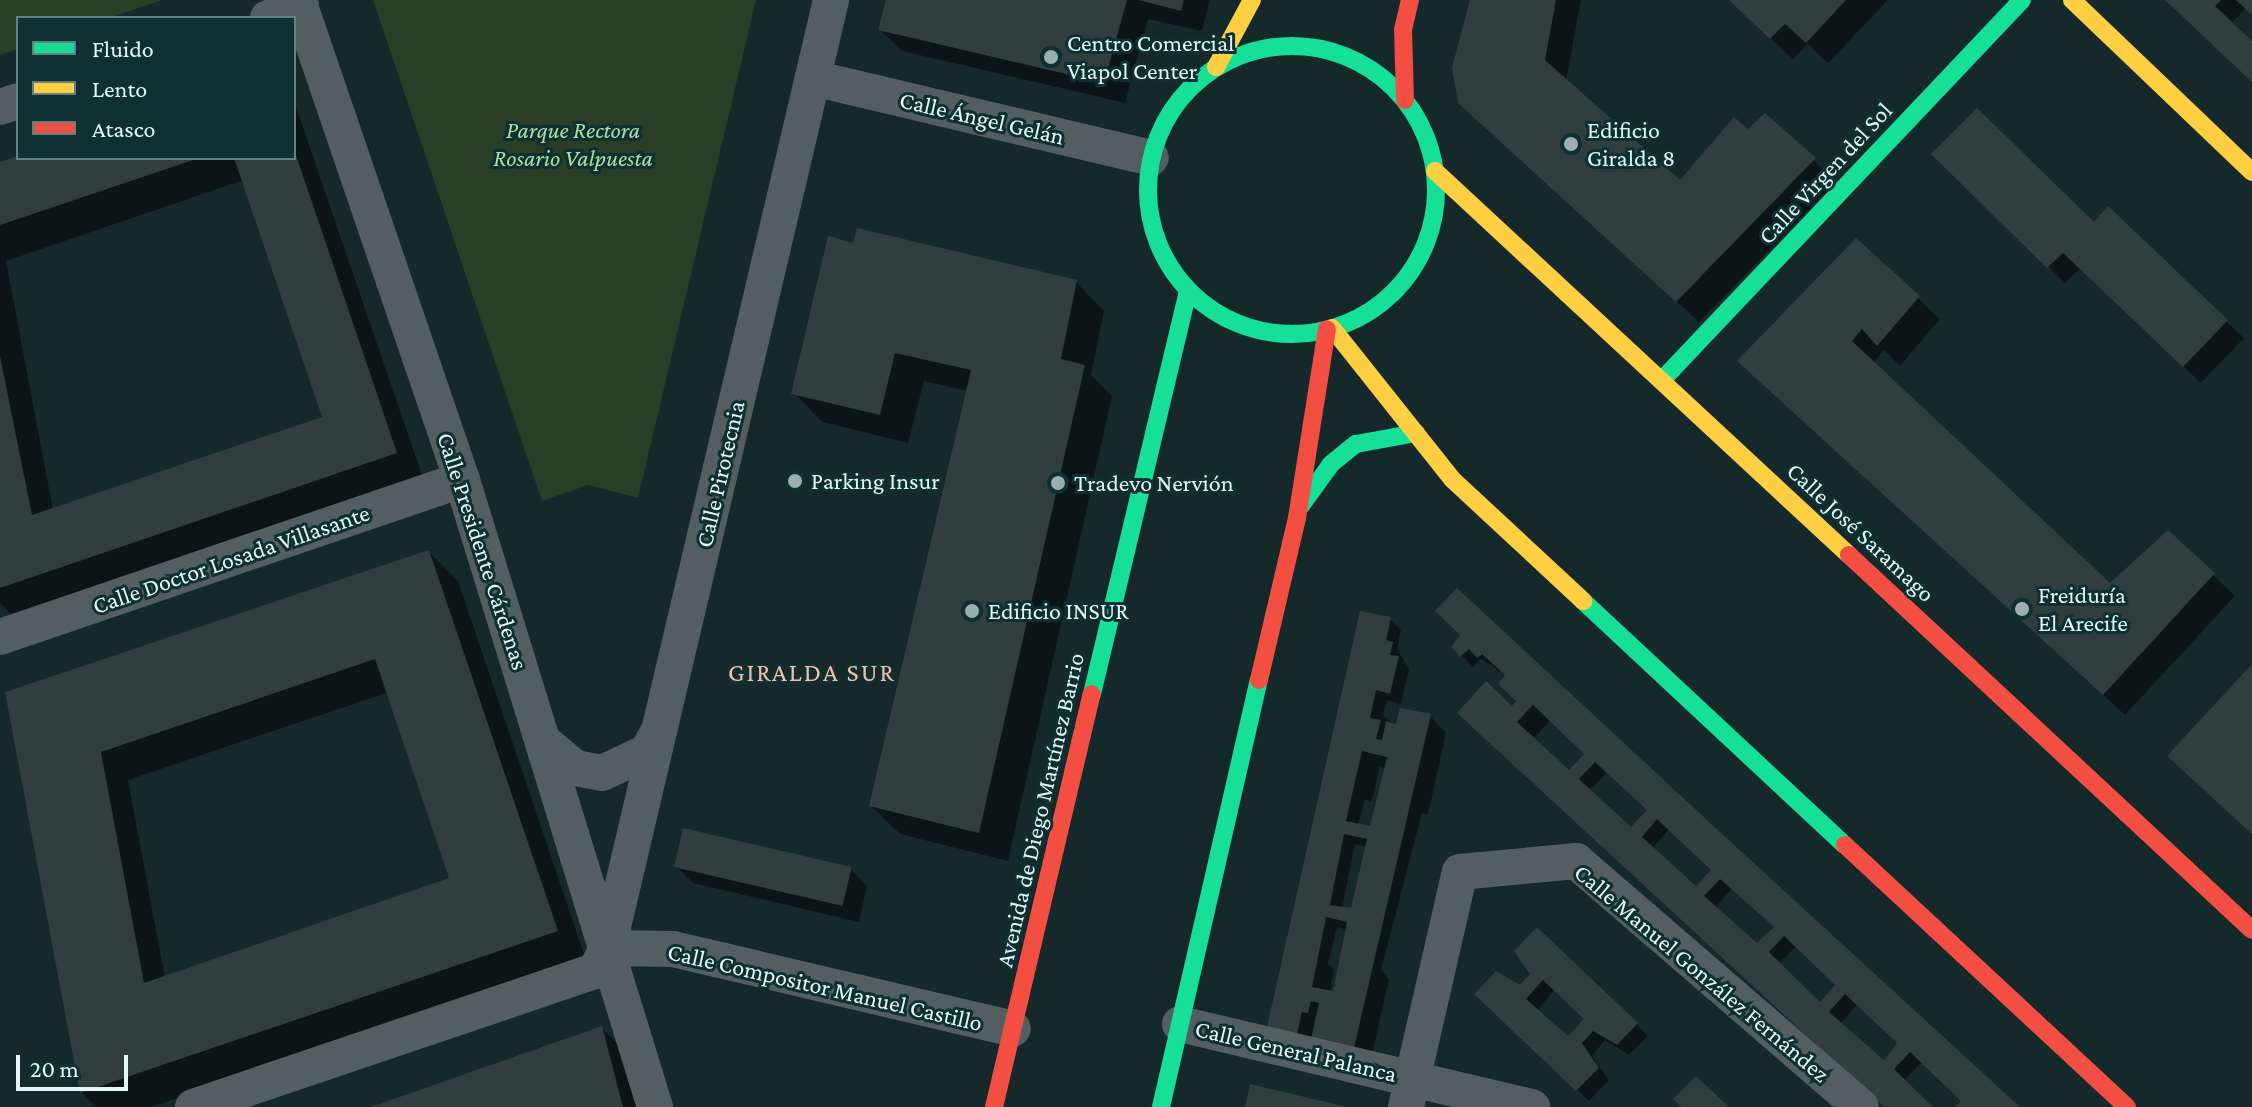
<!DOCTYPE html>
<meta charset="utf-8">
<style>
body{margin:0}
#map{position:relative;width:2252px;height:1107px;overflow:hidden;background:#16292a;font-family:"Crimson Pro",serif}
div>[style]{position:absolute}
.green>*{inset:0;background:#293d27}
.shadow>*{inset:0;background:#0007}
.building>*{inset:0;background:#303e3d;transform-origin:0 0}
.street>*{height:36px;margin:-18px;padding:0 18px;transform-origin:18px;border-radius:18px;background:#535e61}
.fast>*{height:18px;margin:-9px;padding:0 9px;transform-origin:9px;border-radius:9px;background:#16e098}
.fast>.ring{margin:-9px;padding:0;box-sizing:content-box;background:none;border:18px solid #16e098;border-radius:50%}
.slow>*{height:18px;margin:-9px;padding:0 9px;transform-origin:9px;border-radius:9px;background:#ffcf43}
.jam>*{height:18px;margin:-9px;padding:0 9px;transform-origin:9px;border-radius:9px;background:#f24e42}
.dots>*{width:22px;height:22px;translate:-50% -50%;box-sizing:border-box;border:4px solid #0e3032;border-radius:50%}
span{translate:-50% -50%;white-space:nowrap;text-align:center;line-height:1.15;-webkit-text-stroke:6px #0e3032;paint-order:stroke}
.poi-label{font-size:24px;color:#e4f7f8}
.left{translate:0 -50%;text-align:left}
.street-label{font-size:24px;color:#e4f7f8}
.park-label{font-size:24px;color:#afdda4;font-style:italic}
.neighbourhood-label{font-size:26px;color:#f8bd9f;letter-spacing:2px}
.legend{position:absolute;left:16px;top:16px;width:280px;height:144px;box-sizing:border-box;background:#0e3032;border:2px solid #648081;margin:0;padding:10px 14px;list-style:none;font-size:24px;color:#e4f7f8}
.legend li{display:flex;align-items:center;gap:16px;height:40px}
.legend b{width:40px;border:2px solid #648081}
.scale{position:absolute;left:16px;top:1055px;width:112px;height:36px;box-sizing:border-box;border:4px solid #e4f7f8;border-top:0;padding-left:10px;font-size:24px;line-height:28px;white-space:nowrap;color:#e4f7f8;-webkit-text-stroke:6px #0e3032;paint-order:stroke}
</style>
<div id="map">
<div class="green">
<i style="clip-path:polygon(0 0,162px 0,109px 18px,18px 18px,18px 49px,0 55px)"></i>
<i style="clip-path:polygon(373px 0,756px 0,638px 498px,588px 485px,542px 501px)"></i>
</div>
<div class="shadow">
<i style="clip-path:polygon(888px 0,1210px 0,1202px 31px,1148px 19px,1125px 103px,902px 51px,880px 30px)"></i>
<i style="clip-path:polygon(1472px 0,1581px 0,1566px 81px,1680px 183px,1765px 115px,1836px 181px,1699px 322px,1482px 124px)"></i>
<i style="clip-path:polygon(1730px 0,1888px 0,1828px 63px,1808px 44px,1793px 59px)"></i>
<i style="clip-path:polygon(2167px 0,2252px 0,2252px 13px,2246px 8px,2231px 24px,2252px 44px,2252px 80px)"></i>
<i style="clip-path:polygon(evenodd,294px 101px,424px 481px,16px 620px,0 603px,0 164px,18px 158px,294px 158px,294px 101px,244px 180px,324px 418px,53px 510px,6px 261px,244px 180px)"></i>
<i style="clip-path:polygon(1934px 154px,2094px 225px,2108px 209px,2244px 338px,2201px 383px,2081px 268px,2065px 283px)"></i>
<i style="clip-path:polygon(1856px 240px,1940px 319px,1900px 366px,1884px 350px,1873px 363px,2110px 586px,2168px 533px,2235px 596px,2125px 715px,1762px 382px)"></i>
<i style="clip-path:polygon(855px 245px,1076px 282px,1104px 311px,1091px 375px,1112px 396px,1008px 861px,900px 834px,871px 806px,968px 391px,924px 381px,908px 443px,822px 422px,794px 393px)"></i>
<i style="clip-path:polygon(evenodd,429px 552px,458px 581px,586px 960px,151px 1107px,96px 1107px,81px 1092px,7px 694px,429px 552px,389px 692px,452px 879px,165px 978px,128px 780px,389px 692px)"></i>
<i style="clip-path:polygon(evenodd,1390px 619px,1401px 630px,1397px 649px,1409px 669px,1401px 704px,1387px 700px,1383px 715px,1397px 727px,1430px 716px,1446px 733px,1428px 815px,1422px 813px,1381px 970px,1389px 979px,1370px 1064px,1286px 1043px,1390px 619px,1379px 767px,1386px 768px,1371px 828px,1358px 825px,1365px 800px,1372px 801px,1379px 767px,1390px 619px,1355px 844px,1368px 847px,1353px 911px,1342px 909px,1355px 844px,1390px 619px,1337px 927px,1348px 930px,1335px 994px,1330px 993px,1334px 969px,1328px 964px,1337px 927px)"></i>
<i style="clip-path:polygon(evenodd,1462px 635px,2017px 1107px,1958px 1107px,1963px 1102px,1922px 1062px,1903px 1082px,1930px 1107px,1886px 1107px,1538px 785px,1512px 709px,1518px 702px,1507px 676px,1481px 659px,1473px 667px,1453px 647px,1462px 635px,1551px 720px,1586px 754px,1569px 772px,1533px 739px,1551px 720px,1462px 635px,1607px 772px,1650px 810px,1631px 830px,1589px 791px,1607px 772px,1462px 635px,1669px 829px,1713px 870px,1696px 889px,1652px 849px,1669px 829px,1462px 635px,1732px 888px,1776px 927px,1757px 946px,1715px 908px,1732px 888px,1462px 635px,1796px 946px,1838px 985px,1820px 1005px,1778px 965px,1796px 946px,1462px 635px,1857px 1004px,1899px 1043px,1885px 1063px,1840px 1024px,1857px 1004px)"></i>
<i style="clip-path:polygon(676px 866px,851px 869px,867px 886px,859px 922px,693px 883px)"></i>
<i style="clip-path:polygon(evenodd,1537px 930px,1648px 1036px,1629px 1055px,1605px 1040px,1592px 1056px,1609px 1080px,1589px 1101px,1477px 994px,1521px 988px,1532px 975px,1524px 966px,1537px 930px,1555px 989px,1587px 1019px,1569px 1039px,1537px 1011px,1555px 989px)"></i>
<i style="clip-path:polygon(602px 1028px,636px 1063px,647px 1107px,375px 1107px)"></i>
</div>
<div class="building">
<i style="clip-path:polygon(886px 0,1127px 0,1104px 83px,878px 30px)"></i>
<i style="clip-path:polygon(1138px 0,1184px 0,1181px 11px)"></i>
<i style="clip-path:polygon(1470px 0,1556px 0,1545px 60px,1680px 180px,1734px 117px,1748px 129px,1765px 113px,1816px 158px,1676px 302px,1458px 103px,1452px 68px)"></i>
<i style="clip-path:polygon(1729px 0,1846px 0,1806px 43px,1785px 24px,1770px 39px)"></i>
<i style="clip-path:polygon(2165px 0,2221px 0,2215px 6px,2252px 41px,2252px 82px)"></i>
<i style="clip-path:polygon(2236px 0,2252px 0,2252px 15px)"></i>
<i style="clip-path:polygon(1977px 108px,2094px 222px,2108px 206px,2228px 320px,2183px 367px,2063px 253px,2047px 268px,1931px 154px)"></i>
<i style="clip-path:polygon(295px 152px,397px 453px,0 588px,0 356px,32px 515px,322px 417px,234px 158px,294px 158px)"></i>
<i style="clip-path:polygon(18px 156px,18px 158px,196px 159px,0 225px,0 162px)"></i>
<i style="clip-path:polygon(857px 228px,1077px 280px,1061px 359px,1085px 365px,979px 833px,869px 806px,971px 370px,895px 353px,880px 415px,791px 394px,828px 236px,853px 243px)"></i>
<i style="clip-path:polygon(1856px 238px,1920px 296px,1877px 346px,1862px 329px,1852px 341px,2110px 583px,2168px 530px,2215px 573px,2103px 695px,1737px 361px)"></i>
<i style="clip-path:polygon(evenodd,429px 550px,558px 931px,80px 1093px,5px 692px,429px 550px,375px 659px,449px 878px,144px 983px,101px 752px,375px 659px)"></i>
<i style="clip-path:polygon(evenodd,1457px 588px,1708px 821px,2020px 1107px,1955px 1107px,1961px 1101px,1910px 1052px,1894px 1069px,1933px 1107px,1884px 1107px,1457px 713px,1486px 681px,1512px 706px,1516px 701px,1498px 684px,1505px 675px,1482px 654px,1477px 658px,1469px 649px,1460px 657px,1451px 647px,1460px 635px,1435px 611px,1457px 588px,1533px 705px,1584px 754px,1569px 770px,1517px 722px,1533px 705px,1457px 588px,1595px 762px,1647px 810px,1631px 827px,1579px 779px,1595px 762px,1457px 588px,1657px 819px,1711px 870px,1696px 886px,1642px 837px,1657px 819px,1457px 588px,1720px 879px,1774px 927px,1757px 943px,1704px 896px,1720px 879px,1457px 588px,1784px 936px,1835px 985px,1820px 1002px,1769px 952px,1784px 936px,1457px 588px,1845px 994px,1897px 1043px,1884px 1060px,1829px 1012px,1845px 994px)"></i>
<i style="clip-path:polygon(evenodd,1360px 611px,1391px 617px,1386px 640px,1393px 642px,1390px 655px,1399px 656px,1390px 694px,1376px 690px,1370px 718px,1381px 720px,1376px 739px,1382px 740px,1386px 721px,1396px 724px,1400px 708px,1431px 714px,1354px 1048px,1311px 1039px,1319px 1003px,1311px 1001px,1308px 1013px,1302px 1012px,1297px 1034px,1267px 1027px,1360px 611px,1362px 751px,1387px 757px,1370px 826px,1346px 821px,1362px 751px,1360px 611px,1344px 834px,1367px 839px,1351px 908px,1330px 905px,1344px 834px,1360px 611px,1326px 917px,1347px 922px,1333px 991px,1312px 987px,1326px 917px)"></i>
<i style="clip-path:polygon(2252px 664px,2252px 834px,2167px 756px)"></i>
<i style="left:683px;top:828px;width:173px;height:40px;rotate:13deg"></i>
<i style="clip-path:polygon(evenodd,1537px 927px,1638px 1023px,1617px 1045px,1593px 1031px,1582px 1043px,1599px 1068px,1576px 1091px,1474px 994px,1496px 971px,1520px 985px,1530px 974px,1514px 951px,1537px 927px,1543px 980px,1584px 1019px,1568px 1036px,1526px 999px,1543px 980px)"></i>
<i style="clip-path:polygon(602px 1026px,623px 1107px,371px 1107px)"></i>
<i style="clip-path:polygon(1696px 1076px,1729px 1107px,1681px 1107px,1673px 1099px)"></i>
<i style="clip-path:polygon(1250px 1084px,1343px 1106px,1343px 1107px,1245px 1107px)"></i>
</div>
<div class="street">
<i style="left:298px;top:0;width:507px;rotate:71.14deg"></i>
<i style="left:462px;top:480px;width:656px;rotate:72.89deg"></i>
<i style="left:268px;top:18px;width:35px;rotate:-18deg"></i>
<i style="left:813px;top:78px;width:347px;rotate:13.3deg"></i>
<i style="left:0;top:107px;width:19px;rotate:-18deg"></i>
<i style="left:0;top:637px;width:488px;rotate:-18.8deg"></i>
<i style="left:543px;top:741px;width:42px;rotate:40.2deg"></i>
<i style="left:575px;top:768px;width:27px;rotate:10deg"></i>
<i style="left:602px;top:773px;width:50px;rotate:-25deg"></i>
<i style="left:647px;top:752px;width:23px;rotate:-61deg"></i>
<i style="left:608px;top:948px;width:65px;rotate:0.9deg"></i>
<i style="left:673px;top:949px;width:349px;rotate:13.2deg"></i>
<i style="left:1180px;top:1024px;width:362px;rotate:13.3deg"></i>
<i style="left:193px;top:1107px;width:424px;rotate:-18.7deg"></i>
<i style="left:595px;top:971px;width:26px;rotate:-61deg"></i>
<i style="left:608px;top:948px;width:974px;rotate:-76.76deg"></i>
<i style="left:1406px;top:1107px;width:241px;rotate:-77.1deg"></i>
<i style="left:1460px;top:872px;width:117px;rotate:-5.4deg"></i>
<i style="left:1576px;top:861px;width:376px;rotate:40.8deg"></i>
</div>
<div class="fast">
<i class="ring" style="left:1148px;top:46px;width:270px;height:270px"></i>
<i style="left:1663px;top:379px;width:522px;rotate:-46.55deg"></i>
<i style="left:1300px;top:507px;width:53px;rotate:-54.2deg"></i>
<i style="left:1331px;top:464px;width:32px;rotate:-39deg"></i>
<i style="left:1356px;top:444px;width:61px;rotate:-10.4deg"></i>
<i style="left:1583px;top:601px;width:358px;rotate:43deg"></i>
<i style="left:1092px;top:694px;width:415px;rotate:-76.6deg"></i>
<i style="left:1161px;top:1107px;width:438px;rotate:-77.1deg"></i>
</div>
<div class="slow">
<i style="left:2072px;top:0;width:249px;rotate:43.7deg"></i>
<i style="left:1216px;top:67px;width:76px;rotate:-61.8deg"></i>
<i style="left:1435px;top:171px;width:565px;rotate:42.85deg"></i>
<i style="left:1332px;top:328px;width:194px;rotate:51.5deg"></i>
<i style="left:1453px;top:480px;width:178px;rotate:42.9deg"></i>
</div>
<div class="jam">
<i style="left:1405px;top:100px;width:70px;rotate:-91.6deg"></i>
<i style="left:1403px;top:30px;width:31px;rotate:-77deg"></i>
<i style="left:1849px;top:555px;width:550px;rotate:42.94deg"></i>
<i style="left:1259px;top:680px;width:166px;rotate:-76.8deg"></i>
<i style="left:1297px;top:518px;width:191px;rotate:-81deg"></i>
<i style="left:1845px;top:845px;width:385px;rotate:42.9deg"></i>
<i style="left:994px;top:1107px;width:424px;rotate:-76.7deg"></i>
</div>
<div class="dots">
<i style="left:1051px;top:57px;background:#9cafb0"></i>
<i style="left:1571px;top:144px;background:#9cafb0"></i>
<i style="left:795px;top:481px;background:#9cafb0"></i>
<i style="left:1058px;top:483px;background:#9cafb0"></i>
<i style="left:2022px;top:609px;background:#9cafb0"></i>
<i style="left:972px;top:611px;background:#9cafb0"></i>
</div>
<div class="poi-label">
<span class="left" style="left:1067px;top:57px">Centro Comercial<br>Viapol Center</span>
<span class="left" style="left:1587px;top:144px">Edificio<br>Giralda 8</span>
<span class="left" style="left:811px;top:481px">Parking Insur</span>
<span class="left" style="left:1074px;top:483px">Tradevo Nervión</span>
<span class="left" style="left:2038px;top:609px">Freiduría<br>El Arecife</span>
<span class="left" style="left:988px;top:611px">Edificio INSUR</span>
</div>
<div class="street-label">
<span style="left:982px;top:118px;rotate:13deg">Calle Ángel Gelán</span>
<span style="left:1825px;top:173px;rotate:-47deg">Calle Virgen del Sol</span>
<span style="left:720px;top:474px;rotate:-77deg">Calle Pirotecnia</span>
<span style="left:1861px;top:532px;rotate:43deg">Calle José Saramago</span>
<span style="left:483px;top:551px;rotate:72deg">Calle Presidente Cárdenas</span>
<span style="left:231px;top:559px;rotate:-19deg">Calle Doctor Losada Villasante</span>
<span style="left:1040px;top:810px;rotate:-77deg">Avenida de Diego Martínez Barrio</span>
<span style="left:1702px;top:973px;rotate:40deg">Calle Manuel González Fernández</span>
<span style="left:825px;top:987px;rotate:13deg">Calle Compositor Manuel Castillo</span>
<span style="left:1296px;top:1051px;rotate:13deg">Calle General Palanca</span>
</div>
<div class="park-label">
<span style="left:573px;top:144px">Parque Rectora<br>Rosario Valpuesta</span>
</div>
<div class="neighbourhood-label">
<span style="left:812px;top:673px">GIRALDA SUR</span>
</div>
<ul class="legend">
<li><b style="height:10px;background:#16e098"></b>Fluido</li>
<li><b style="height:10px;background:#ffcf43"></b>Lento</li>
<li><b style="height:10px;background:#f24e42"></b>Atasco</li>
</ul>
<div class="scale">20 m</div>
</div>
